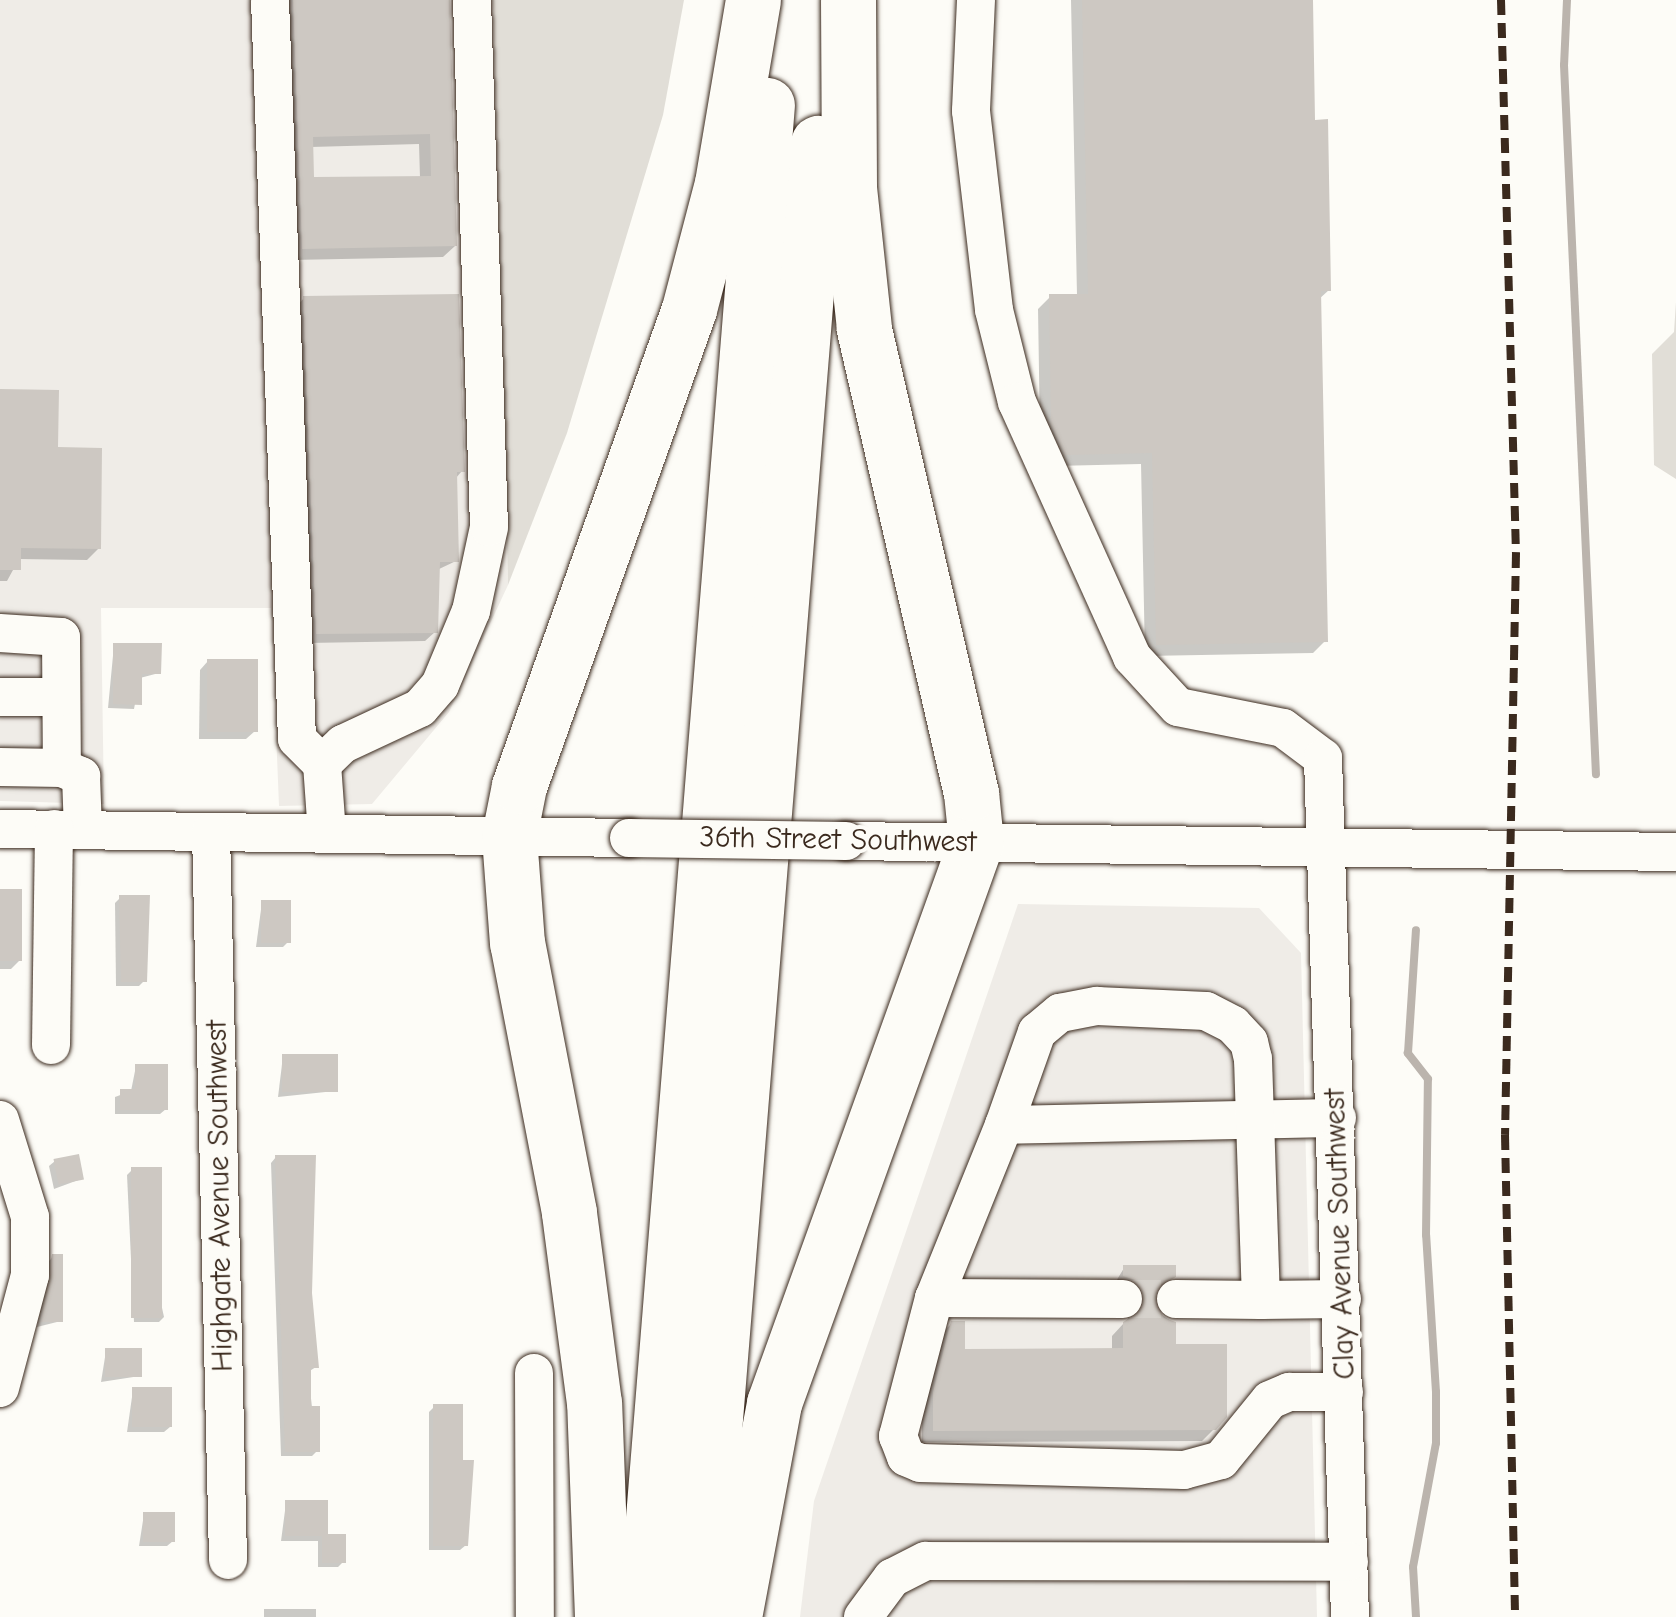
<!DOCTYPE html>
<style>
body{margin:0}
#map{position:relative;width:1676px;height:1617px;overflow:hidden;background:#fdfcf7;font-family:"Comic Neue",sans-serif}
div>[style]{position:absolute}
.built>*{inset:0;background:#efece7}
.green>*{inset:0;background:#e1ded7}
.shadow>*{inset:0;background:#0003;transform-origin:0 0}
.stream>*{height:8px;margin:-4px;padding:0 4px;transform-origin:4px;border-radius:4px;background:#bbb4ad}
.building>*{inset:0;background:#cdc8c2;transform-origin:0 0}
.minor-tunnel>*{height:38px;margin-top:-19px;transform-origin:0;background:repeating-linear-gradient(90deg,#d6d2cc 0 38px,transparent 0 57px)}
.roads{filter:drop-shadow(0 0 2px #3b2a1e) drop-shadow(0 0 2px #3b2a1e)}
.minor>*{height:38px;margin:-19px;padding:0 19px;transform-origin:19px;border-radius:19px;background:#fdfcf7}
.highway>*{height:55px;margin:-27.5px;padding:0 27.5px;transform-origin:27.5px;border-radius:27.5px;background:#fdfcf7}
.rail>*{height:8px;margin-top:-4px;transform-origin:0;background:repeating-linear-gradient(90deg,#3b2a1e 0 15px,transparent 0 23px)}
.bridges{filter:drop-shadow(0 0 2px #3b2a1e) drop-shadow(0 0 2px #3b2a1e)}
.minor-bridge>*{height:38px;margin:-19px;padding:0 19px;transform-origin:19px;border-radius:19px;background:#fdfcf7}
span{translate:-50% -50%;white-space:nowrap;text-align:center;line-height:1.15;-webkit-text-stroke:8px #fdfcf7;paint-order:stroke}
.street-label{font-size:30px;color:#3b2a1e}
</style>
<div id="map">
<div class="built">
<i style="clip-path:polygon(0 0,493px 0,508px 585px,449px 712px,372px 804px,279px 806px,271px 608px,101px 608px,104px 804px,0 801px)"></i>
<i style="clip-path:polygon(1018px 904px,1259px 908px,1301px 953px,1317px 1617px,800px 1617px,814px 1501px)"></i>
</div>
<div class="green">
<i style="clip-path:polygon(493px 0,684px 0,663px 115px,567px 433px,508px 585px)"></i>
<i style="clip-path:polygon(1676px 302px,1676px 479px,1654px 465px,1652px 354px,1674px 332px)"></i>
</div>
<div class="shadow">
<i style="clip-path:polygon(evenodd,275px 0,449px 0,455px 246px,443px 257px,291px 260px,275px 0,419px 144px,420px 178px,312px 180px,311px 147px,419px 144px)"></i>
<i style="clip-path:polygon(1071px 0,1310px 0,1312px 122px,1329px 290px,1318px 300px,1325px 641px,1313px 653px,1145px 656px,1141px 464px,1054px 466px,1040px 436px,1038px 309px,1050px 297px,1077px 296px)"></i>
<i style="clip-path:polygon(304px 298px,462px 471px,455px 479px,456px 561px,437px 570px,435px 632px,425px 641px,307px 643px,295px 308px)"></i>
<i style="clip-path:polygon(0 392px,55px 450px,99px 548px,87px 560px,19px 559px,7px 581px,0 581px)"></i>
<i style="clip-path:polygon(114px 645px,159px 673px,140px 678px,134px 709px,108px 708px)"></i>
<i style="clip-path:polygon(208px 661px,255px 731px,246px 739px,199px 739px,200px 670px)"></i>
<i style="clip-path:polygon(0 892px,20px 960px,11px 969px,0 969px)"></i>
<i style="clip-path:polygon(120px 898px,144px 981px,139px 986px,116px 986px,115px 903px)"></i>
<i style="clip-path:polygon(262px 902px,288px 942px,283px 947px,256px 947px)"></i>
<i style="clip-path:polygon(283px 1056px,335px 1091px,278px 1097px)"></i>
<i style="clip-path:polygon(136px 1066px,166px 1109px,160px 1114px,115px 1114px,115px 1097px,131px 1091px)"></i>
<i style="clip-path:polygon(276px 1157px,309px 1293px,316px 1367px,308px 1372px,317px 1451px,312px 1456px,281px 1456px,271px 1163px)"></i>
<i style="clip-path:polygon(55px 1161px,81px 1179px,54px 1189px,49px 1166px)"></i>
<i style="clip-path:polygon(132px 1170px,164px 1317px,159px 1322px,134px 1322px,127px 1175px)"></i>
<i style="clip-path:polygon(54px 1256px,61px 1321px,37px 1327px,48px 1262px)"></i>
<i style="clip-path:polygon(1124px 1268px,1174px 1276px,1154px 1292px,1154px 1310px,1174px 1323px,1174px 1347px,1215px 1428px,1202px 1441px,922px 1442px,922px 1406px,940px 1335px,952px 1323px,963px 1351px,1112px 1350px,1112px 1336px,1135px 1311px,1112px 1288px)"></i>
<i style="clip-path:polygon(106px 1351px,140px 1376px,101px 1382px)"></i>
<i style="clip-path:polygon(133px 1390px,170px 1427px,164px 1432px,127px 1432px)"></i>
<i style="clip-path:polygon(434px 1407px,460px 1463px,466px 1545px,460px 1550px,429px 1550px,429px 1412px)"></i>
<i style="clip-path:polygon(286px 1503px,326px 1536px,343px 1562px,338px 1567px,318px 1567px,318px 1541px,281px 1541px)"></i>
<i style="clip-path:polygon(144px 1514px,173px 1541px,167px 1546px,139px 1546px)"></i>
<i style="left:264px;top:1609px;width:52px;height:9px"></i>
</div>
<div class="stream">
<i style="left:1567px;top:0;width:65px;rotate:92.6deg"></i>
<i style="left:1564px;top:65px;width:710px;rotate:87.42deg"></i>
<i style="left:1416px;top:1617px;width:50px;rotate:-93.4deg"></i>
<i style="left:1413px;top:1567px;width:126px;rotate:-79.5deg"></i>
<i style="left:1436px;top:1443px;width:51px;rotate:-90deg"></i>
<i style="left:1436px;top:1392px;width:157px;rotate:-93.6deg"></i>
<i style="left:1426px;top:1235px;width:156px;rotate:-89.3deg"></i>
<i style="left:1428px;top:1079px;width:33px;rotate:-128deg"></i>
<i style="left:1408px;top:1053px;width:123px;rotate:-86.3deg"></i>
</div>
<div class="building">
<i style="clip-path:polygon(evenodd,293px 0,450px 0,457px 246px,302px 249px,293px 0,430px 134px,431px 176px,314px 177px,313px 137px,430px 134px)"></i>
<i style="clip-path:polygon(1082px 0,1313px 0,1315px 120px,1328px 119px,1331px 291px,1321px 291px,1328px 642px,1156px 645px,1152px 453px,1065px 455px,1051px 424px,1049px 294px,1088px 294px)"></i>
<i style="clip-path:polygon(459px 294px,465px 472px,457px 472px,459px 562px,440px 562px,438px 633px,316px 634px,303px 296px)"></i>
<i style="clip-path:polygon(0 389px,59px 390px,58px 447px,102px 448px,101px 549px,21px 548px,21px 570px,0 570px)"></i>
<i style="clip-path:polygon(113px 643px,162px 643px,161px 674px,142px 674px,142px 705px,113px 704px)"></i>
<i style="left:207px;top:659px;width:51px;height:73px"></i>
<i style="left:0;top:889px;width:22px;height:72px"></i>
<i style="clip-path:polygon(119px 895px,150px 895px,147px 982px,121px 982px)"></i>
<i style="left:261px;top:900px;width:30px;height:43px"></i>
<i style="left:282px;top:1054px;width:56px;height:38px"></i>
<i style="clip-path:polygon(135px 1064px,168px 1064px,168px 1110px,120px 1110px,120px 1089px,135px 1089px)"></i>
<i style="left:79px;top:1154px;width:26px;height:26px;rotate:79deg"></i>
<i style="clip-path:polygon(275px 1155px,316px 1155px,312px 1293px,319px 1368px,311px 1368px,311px 1406px,320px 1406px,320px 1452px,285px 1452px)"></i>
<i style="left:131px;top:1167px;width:31px;height:151px"></i>
<i style="clip-path:polygon(52px 1254px,63px 1254px,63px 1322px,41px 1322px)"></i>
<i style="clip-path:polygon(1123px 1265px,1176px 1265px,1176px 1277px,1157px 1287px,1154px 1300px,1164px 1318px,1176px 1322px,1176px 1344px,1227px 1344px,1227px 1417px,1216px 1430px,933px 1431px,933px 1392px,951px 1321px,965px 1321px,965px 1349px,1123px 1348px,1123px 1322px,1142px 1311px,1145px 1298px,1135px 1280px,1123px 1276px)"></i>
<i style="left:105px;top:1348px;width:37px;height:29px"></i>
<i style="left:132px;top:1387px;width:40px;height:40px"></i>
<i style="clip-path:polygon(433px 1404px,463px 1404px,463px 1460px,474px 1460px,468px 1546px,433px 1546px)"></i>
<i style="clip-path:polygon(285px 1500px,328px 1500px,328px 1534px,346px 1534px,346px 1563px,322px 1563px,322px 1536px,285px 1536px)"></i>
<i style="left:143px;top:1512px;width:32px;height:30px"></i>
</div>
<div class="minor-tunnel">
<i style="left:1123px;top:1299px;width:53px"></i>
</div>
<div class="roads">
<div class="minor">
<i style="left:270px;top:0;width:739px;rotate:87.91deg"></i>
<i style="left:297px;top:739px;width:35px;rotate:45deg"></i>
<i style="left:322px;top:764px;width:69px;rotate:85.9deg"></i>
<i style="left:976px;top:0;width:111px;rotate:92.6deg"></i>
<i style="left:971px;top:111px;width:200px;rotate:83.4deg"></i>
<i style="left:994px;top:310px;width:95px;rotate:76deg"></i>
<i style="left:1017px;top:402px;width:280px;rotate:65.7deg"></i>
<i style="left:1132px;top:657px;width:68px;rotate:47.4deg"></i>
<i style="left:1178px;top:707px;width:107px;rotate:11.3deg"></i>
<i style="left:1283px;top:728px;width:50px;rotate:36.9deg"></i>
<i style="left:1323px;top:758px;width:859px;rotate:88.2deg"></i>
<i style="left:0;top:633px;width:61px;rotate:3.8deg"></i>
<i style="left:61px;top:637px;width:131px;rotate:89.6deg"></i>
<i style="left:0;top:697px;width:61px"></i>
<i style="left:322px;top:764px;width:29px;rotate:-44deg"></i>
<i style="left:343px;top:744px;width:85px;rotate:-25.1deg"></i>
<i style="left:420px;top:708px;width:30px;rotate:-49deg"></i>
<i style="left:440px;top:685px;width:80px;rotate:-67.3deg"></i>
<i style="left:471px;top:611px;width:86px;rotate:-77.9deg"></i>
<i style="left:489px;top:527px;width:527px;rotate:-91.85deg"></i>
<i style="left:0;top:767px;width:62px;rotate:0.9deg"></i>
<i style="left:62px;top:768px;width:21px;rotate:23deg"></i>
<i style="left:81px;top:776px;width:54px;rotate:87.9deg"></i>
<i style="left:0;top:829px;width:629px;rotate:0.82deg"></i>
<i style="left:211px;top:832px;width:728px;rotate:88.66deg"></i>
<i style="left:846px;top:841px;width:830px;rotate:0.76deg"></i>
<i style="left:51px;top:1045px;width:216px;rotate:-89.2deg"></i>
<i style="left:1337px;top:1118px;width:333px;rotate:178.8deg"></i>
<i style="left:1004px;top:1125px;width:187px;rotate:112deg"></i>
<i style="left:934px;top:1298px;width:143px;rotate:104.6deg"></i>
<i style="left:898px;top:1436px;width:22px;rotate:69deg"></i>
<i style="left:906px;top:1457px;width:15px;rotate:23deg"></i>
<i style="left:920px;top:1463px;width:264px;rotate:1.5deg"></i>
<i style="left:1184px;top:1470px;width:38px;rotate:-15deg"></i>
<i style="left:1221px;top:1460px;width:77px;rotate:-50.8deg"></i>
<i style="left:1270px;top:1400px;width:21px;rotate:-23deg"></i>
<i style="left:1289px;top:1392px;width:55px"></i>
<i style="left:0;top:1120px;width:102px;rotate:72.8deg"></i>
<i style="left:30px;top:1217px;width:58px;rotate:90deg"></i>
<i style="left:30px;top:1275px;width:117px;rotate:104.9deg"></i>
<i style="left:1004px;top:1125px;width:99px;rotate:-70.5deg"></i>
<i style="left:1037px;top:1032px;width:30px;rotate:-40deg"></i>
<i style="left:1060px;top:1013px;width:38px;rotate:-11deg"></i>
<i style="left:1097px;top:1006px;width:109px;rotate:2.6deg"></i>
<i style="left:1206px;top:1011px;width:30px;rotate:27deg"></i>
<i style="left:1233px;top:1025px;width:23px;rotate:47deg"></i>
<i style="left:1249px;top:1042px;width:17px;rotate:77deg"></i>
<i style="left:1253px;top:1059px;width:241px;rotate:88.1deg"></i>
<i style="left:1261px;top:1300px;width:81px;rotate:-0.7deg"></i>
<i style="left:934px;top:1298px;width:189px;rotate:0.3deg"></i>
<i style="left:1176px;top:1299px;width:85px;rotate:0.7deg"></i>
<i style="left:534px;top:1373px;width:244px;rotate:89.8deg"></i>
<i style="left:863px;top:1617px;width:49px;rotate:-53.4deg"></i>
<i style="left:892px;top:1578px;width:38px;rotate:-27deg"></i>
<i style="left:926px;top:1561px;width:423px;rotate:0.1deg"></i>
</div>
<div class="highway">
<i style="left:602px;top:1617px;width:214px;rotate:-92.1deg"></i>
<i style="left:594px;top:1403px;width:193px;rotate:-97.5deg"></i>
<i style="left:569px;top:1212px;width:274px;rotate:-100.9deg"></i>
<i style="left:517px;top:943px;width:107px;rotate:-94.3deg"></i>
<i style="left:509px;top:836px;width:51px;rotate:-78.7deg"></i>
<i style="left:519px;top:786px;width:506px;rotate:-70.38deg"></i>
<i style="left:689px;top:309px;width:130px;rotate:-75.3deg"></i>
<i style="left:722px;top:183px;width:186px;rotate:-80.4deg"></i>
<i style="left:645px;top:1617px;width:1517px;rotate:-85.39deg"></i>
<i style="left:699px;top:1617px;width:1479px;rotate:-85.38deg"></i>
<i style="left:734px;top:1617px;width:218px;rotate:-79.4deg"></i>
<i style="left:774px;top:1403px;width:596px;rotate:-70.2deg"></i>
<i style="left:976px;top:842px;width:49px;rotate:-95.8deg"></i>
<i style="left:971px;top:793px;width:477px;rotate:-103deg"></i>
<i style="left:864px;top:328px;width:141px;rotate:-96.1deg"></i>
<i style="left:849px;top:188px;width:188px;rotate:-90.3deg"></i>
</div>
</div>
<div class="rail">
<i style="left:1501px;top:0;width:553px;rotate:88.45deg"></i>
<i style="left:1516px;top:553px;width:582px;rotate:91.08deg"></i>
<i style="left:1505px;top:1135px;width:482px;rotate:88.8deg"></i>
</div>
<div class="bridges">
<div class="minor-bridge">
<i style="left:629px;top:838px;width:217px;rotate:0.8deg"></i>
</div>
</div>
<div class="street-label">
<span style="left:838px;top:840px;rotate:1deg">36th Street Southwest</span>
<span style="left:220px;top:1196px;rotate:-91deg">Highgate Avenue Southwest</span>
<span style="left:1340px;top:1234px;rotate:-92deg">Clay Avenue Southwest</span>
</div>
</div>
